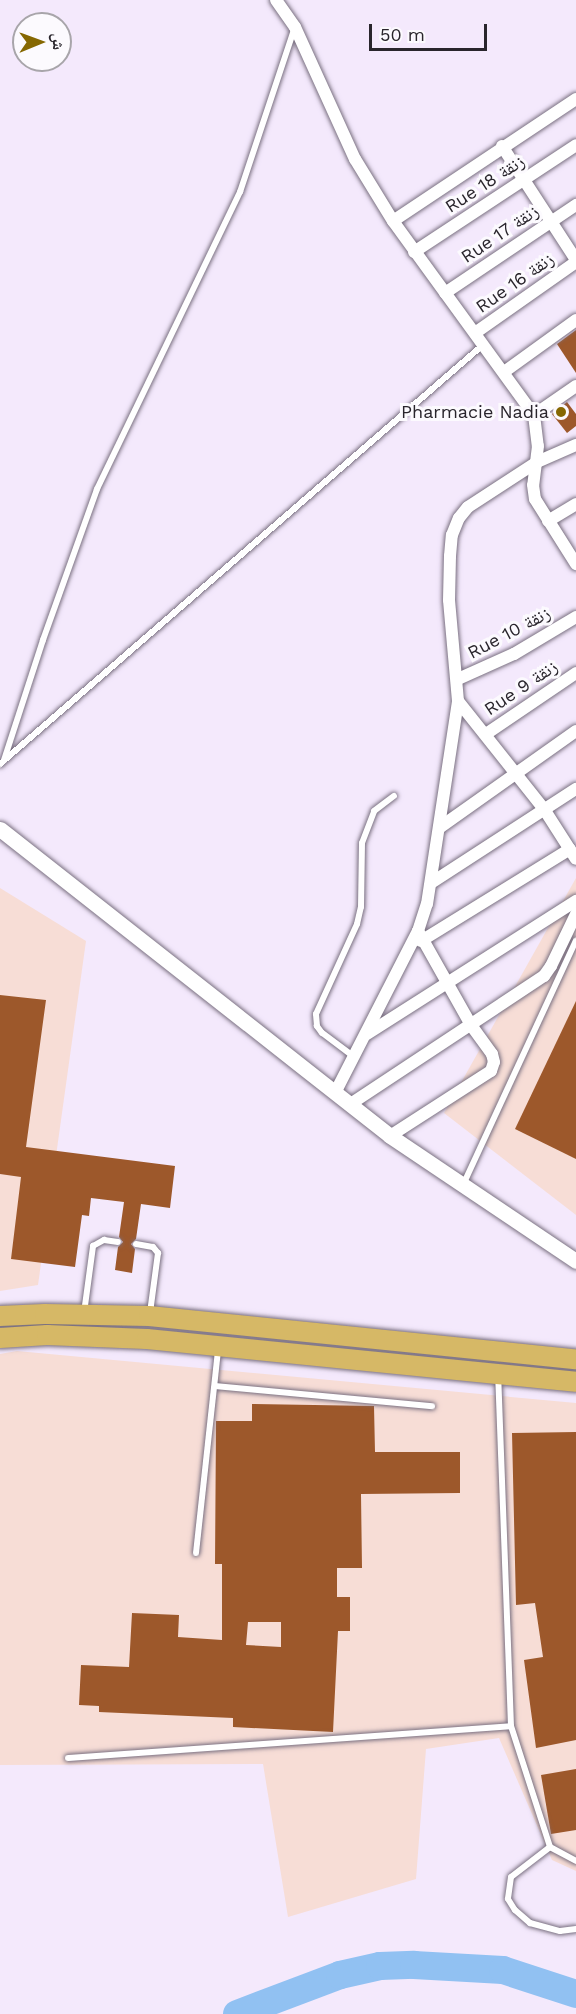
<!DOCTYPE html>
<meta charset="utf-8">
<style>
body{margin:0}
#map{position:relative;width:576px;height:2014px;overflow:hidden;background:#f4e9fc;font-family:"Work Sans","Noto Naskh Arabic",sans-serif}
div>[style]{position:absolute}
.industrial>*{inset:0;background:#f7ddd6}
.river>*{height:28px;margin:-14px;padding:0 14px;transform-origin:14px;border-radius:14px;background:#91c1f2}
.building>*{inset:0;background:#9d582b}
.roads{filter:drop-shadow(0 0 2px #7a7081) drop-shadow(0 0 2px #7a7081)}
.service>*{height:6px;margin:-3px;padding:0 3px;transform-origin:3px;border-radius:3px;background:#fff}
.minor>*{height:12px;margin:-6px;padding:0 6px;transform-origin:6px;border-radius:6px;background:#fff}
.tertiary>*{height:15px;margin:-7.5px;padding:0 7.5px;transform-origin:7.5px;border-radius:7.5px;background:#fff}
.primary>*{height:20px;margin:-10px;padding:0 10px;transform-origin:10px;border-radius:10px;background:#d6b866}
.dots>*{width:16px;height:16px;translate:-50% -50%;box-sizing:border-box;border:3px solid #fcfafe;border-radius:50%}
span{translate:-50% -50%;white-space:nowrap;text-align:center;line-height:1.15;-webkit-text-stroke:6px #fcfafe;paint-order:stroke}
.street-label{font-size:18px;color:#29252c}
.poi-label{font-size:18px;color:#29252c}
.right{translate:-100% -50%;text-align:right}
.north{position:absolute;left:12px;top:12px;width:60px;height:60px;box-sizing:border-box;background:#fcfafe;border:2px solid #a8a5aa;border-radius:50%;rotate:89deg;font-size:16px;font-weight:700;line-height:24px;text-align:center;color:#29252c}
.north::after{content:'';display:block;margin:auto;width:21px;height:27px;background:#866802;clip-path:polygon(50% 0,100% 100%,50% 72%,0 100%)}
.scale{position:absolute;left:369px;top:24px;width:118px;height:27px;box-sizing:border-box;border:3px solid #29252c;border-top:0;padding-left:8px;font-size:18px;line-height:21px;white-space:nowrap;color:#29252c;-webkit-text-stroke:4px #fcfafe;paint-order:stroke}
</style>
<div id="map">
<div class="industrial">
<i style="clip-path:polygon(576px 878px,576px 1215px,444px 1113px)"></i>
<i style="clip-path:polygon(0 888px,86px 941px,38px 1285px,0 1291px)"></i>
<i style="clip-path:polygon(17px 1351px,576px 1403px,576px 1871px,552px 1860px,499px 1738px,426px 1749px,416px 1879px,288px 1917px,263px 1764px,0 1765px,0 1354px)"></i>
</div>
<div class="river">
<i style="left:237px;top:2014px;width:110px;rotate:-20.7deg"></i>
<i style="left:340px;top:1975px;width:41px;rotate:-12.7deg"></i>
<i style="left:380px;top:1966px;width:34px;rotate:-2deg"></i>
<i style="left:414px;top:1965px;width:89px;rotate:3.2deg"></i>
<i style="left:503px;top:1970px;width:77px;rotate:18.2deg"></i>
</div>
<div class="building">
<i style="clip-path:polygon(576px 330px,576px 373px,557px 344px)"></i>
<i style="clip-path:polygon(567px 402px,576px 414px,576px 426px,567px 433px,552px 414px)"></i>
<i style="clip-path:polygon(0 995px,46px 1000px,26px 1147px,175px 1166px,170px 1208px,141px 1204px,136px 1239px,131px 1244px,135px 1249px,132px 1273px,115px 1270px,118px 1247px,123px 1242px,119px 1237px,124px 1202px,91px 1198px,89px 1216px,82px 1215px,75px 1267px,11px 1259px,21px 1177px,0 1174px)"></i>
<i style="clip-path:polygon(576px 1001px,576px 1159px,515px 1129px)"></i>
<i style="clip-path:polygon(evenodd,252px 1404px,374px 1406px,375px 1452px,460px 1452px,460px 1493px,361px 1494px,362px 1568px,337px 1568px,337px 1597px,350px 1597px,350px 1631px,338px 1631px,333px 1732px,233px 1727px,233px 1718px,99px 1712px,99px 1706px,79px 1705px,81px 1665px,129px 1667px,132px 1613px,179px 1615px,178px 1637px,222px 1640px,222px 1564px,215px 1564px,216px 1421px,252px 1421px,252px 1404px,248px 1622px,281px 1622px,281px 1647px,246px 1645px,248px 1622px)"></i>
<i style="clip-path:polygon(576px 1432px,576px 1740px,536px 1748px,524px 1660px,543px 1657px,535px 1603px,516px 1605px,512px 1433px)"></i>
<i style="clip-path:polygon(576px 1769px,576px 1830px,551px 1834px,541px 1775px)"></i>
</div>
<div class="roads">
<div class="service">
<i style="left:4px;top:760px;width:126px;rotate:-72deg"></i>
<i style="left:43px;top:640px;width:160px;rotate:-70.3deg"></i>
<i style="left:97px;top:489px;width:330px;rotate:-64.3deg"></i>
<i style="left:240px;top:192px;width:174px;rotate:-71.6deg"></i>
<i style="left:0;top:764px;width:641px;rotate:-40.95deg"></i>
<i style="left:353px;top:1056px;width:39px;rotate:-143deg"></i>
<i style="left:322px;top:1033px;width:9px;rotate:-126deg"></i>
<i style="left:317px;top:1026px;width:12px;rotate:-95deg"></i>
<i style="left:316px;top:1014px;width:99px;rotate:-65.5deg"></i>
<i style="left:357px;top:924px;width:17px;rotate:-77deg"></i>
<i style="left:361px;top:907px;width:64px;rotate:-89.1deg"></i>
<i style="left:362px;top:843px;width:34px;rotate:-69deg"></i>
<i style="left:374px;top:811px;width:25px;rotate:-37deg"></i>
<i style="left:463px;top:1185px;width:269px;rotate:-65.2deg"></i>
<i style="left:136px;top:1244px;width:17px;rotate:10deg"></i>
<i style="left:153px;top:1247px;width:8px;rotate:50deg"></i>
<i style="left:158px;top:1253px;width:61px;rotate:97.6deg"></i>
<i style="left:84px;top:1313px;width:68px;rotate:-82.3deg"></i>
<i style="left:93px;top:1246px;width:13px;rotate:-29deg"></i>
<i style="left:104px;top:1240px;width:14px;rotate:8deg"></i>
<i style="left:215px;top:1386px;width:218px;rotate:5.3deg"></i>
<i style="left:196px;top:1553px;width:204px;rotate:-83.8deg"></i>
<i style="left:511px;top:1726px;width:127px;rotate:72.1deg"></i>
<i style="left:550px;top:1847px;width:30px;rotate:28deg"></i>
<i style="left:68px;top:1758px;width:444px;rotate:-4.1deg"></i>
<i style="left:511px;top:1726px;width:350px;rotate:-92.1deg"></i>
<i style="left:550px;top:1847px;width:49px;rotate:142.4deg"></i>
<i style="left:511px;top:1877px;width:22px;rotate:98deg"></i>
<i style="left:508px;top:1899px;width:13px;rotate:58deg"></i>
<i style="left:515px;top:1910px;width:20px;rotate:41deg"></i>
<i style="left:530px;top:1923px;width:31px;rotate:15deg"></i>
<i style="left:560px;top:1931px;width:16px;rotate:-7deg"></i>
</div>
<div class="minor">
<i style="left:276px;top:0;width:33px;rotate:55deg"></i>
<i style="left:295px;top:27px;width:145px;rotate:65.6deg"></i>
<i style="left:355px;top:159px;width:73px;rotate:58.5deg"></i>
<i style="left:393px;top:221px;width:240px;rotate:54deg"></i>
<i style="left:534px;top:415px;width:31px;rotate:83deg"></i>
<i style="left:538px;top:446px;width:39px;rotate:97deg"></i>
<i style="left:533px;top:485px;width:14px;rotate:82deg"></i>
<i style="left:535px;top:499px;width:77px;rotate:57.8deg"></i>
<i style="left:502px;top:146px;width:136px;rotate:57deg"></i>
<i style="left:393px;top:221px;width:220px;rotate:-33.7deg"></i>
<i style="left:414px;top:252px;width:194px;rotate:-33.4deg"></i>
<i style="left:445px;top:293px;width:158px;rotate:-33.9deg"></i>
<i style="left:475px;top:333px;width:123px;rotate:-35.1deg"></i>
<i style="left:504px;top:372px;width:89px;rotate:-35.8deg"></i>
<i style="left:534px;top:415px;width:51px;rotate:-34.6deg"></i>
<i style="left:548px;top:521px;width:33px;rotate:-31deg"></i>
<i style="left:458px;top:679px;width:61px;rotate:-24.1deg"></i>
<i style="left:514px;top:654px;width:72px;rotate:-30.8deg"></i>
<i style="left:458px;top:701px;width:138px;rotate:51.5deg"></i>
<i style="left:544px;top:809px;width:59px;rotate:57.4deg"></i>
<i style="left:486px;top:734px;width:109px;rotate:-34.1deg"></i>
<i style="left:439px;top:828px;width:168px;rotate:-35.3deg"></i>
<i style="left:431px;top:883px;width:173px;rotate:-33deg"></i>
<i style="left:421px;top:941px;width:175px;rotate:-31.7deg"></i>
<i style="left:367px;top:1034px;width:248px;rotate:-32.5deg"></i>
<i style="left:335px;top:1093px;width:182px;rotate:-62.9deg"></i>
<i style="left:418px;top:931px;width:28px;rotate:-72deg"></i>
<i style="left:427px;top:904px;width:205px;rotate:-81.3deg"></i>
<i style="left:458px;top:701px;width:101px;rotate:-95.1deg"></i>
<i style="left:449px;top:600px;width:44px;rotate:-88.7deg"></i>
<i style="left:450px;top:556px;width:21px;rotate:-85deg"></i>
<i style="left:452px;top:535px;width:18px;rotate:-68deg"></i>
<i style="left:459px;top:518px;width:14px;rotate:-51deg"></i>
<i style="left:468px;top:507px;width:82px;rotate:-33.1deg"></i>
<i style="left:537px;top:462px;width:43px;rotate:-23.6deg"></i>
<i style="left:349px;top:1105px;width:234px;rotate:-33.5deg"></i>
<i style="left:544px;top:976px;width:12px;rotate:-55deg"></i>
<i style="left:551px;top:966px;width:58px;rotate:-64.3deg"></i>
<i style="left:390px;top:1136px;width:120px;rotate:-32.8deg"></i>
<i style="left:491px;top:1071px;width:9px;rotate:-72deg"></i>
<i style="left:494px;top:1062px;width:8px;rotate:-104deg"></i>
<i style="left:492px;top:1054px;width:36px;rotate:-126deg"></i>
<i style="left:471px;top:1025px;width:108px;rotate:-119.4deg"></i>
</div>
<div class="tertiary">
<i style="left:0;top:829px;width:496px;rotate:38.2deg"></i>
<i style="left:390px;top:1136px;width:224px;rotate:33.9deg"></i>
</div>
<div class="primary">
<i style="left:0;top:1316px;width:45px;rotate:-2.5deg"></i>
<i style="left:45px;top:1314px;width:104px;rotate:1.1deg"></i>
<i style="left:149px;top:1316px;width:429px;rotate:5.8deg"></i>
<i style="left:0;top:1338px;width:47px;rotate:-3.7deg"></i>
<i style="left:47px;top:1335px;width:100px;rotate:2.3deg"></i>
<i style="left:147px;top:1339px;width:431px;rotate:5.7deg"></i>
</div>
</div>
<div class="dots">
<i style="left:561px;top:412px;background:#866802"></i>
</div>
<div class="street-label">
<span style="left:485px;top:184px;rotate:-33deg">Rue 18 زنقة</span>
<span style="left:500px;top:234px;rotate:-34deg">Rue 17 زنقة</span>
<span style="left:515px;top:283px;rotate:-35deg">Rue 16 زنقة</span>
<span style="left:509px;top:633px;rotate:-28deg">Rue 10 زنقة</span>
<span style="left:521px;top:688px;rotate:-34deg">Rue 9 زنقة</span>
</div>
<div class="poi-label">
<span class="right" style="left:549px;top:412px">Pharmacie Nadia</span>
</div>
<div class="north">ش</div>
<div class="scale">50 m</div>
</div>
